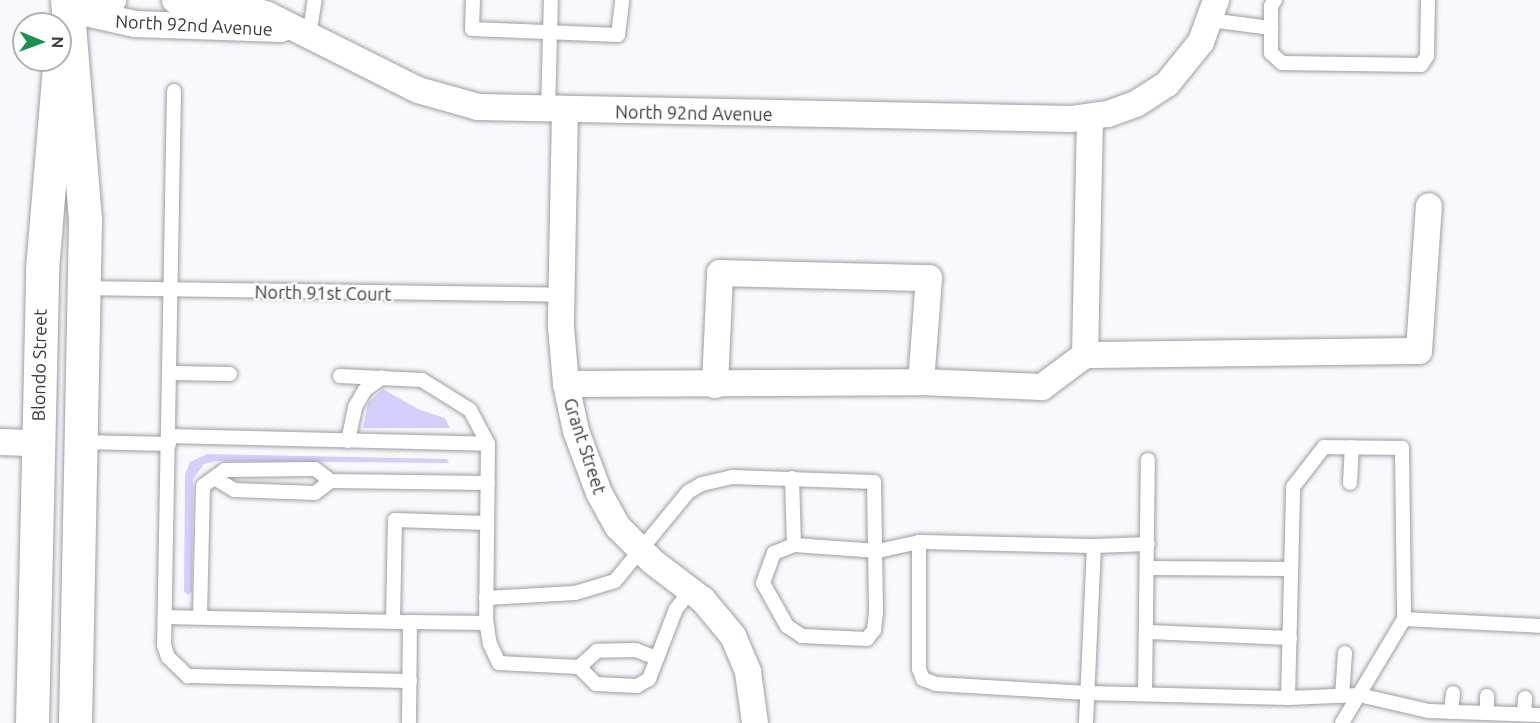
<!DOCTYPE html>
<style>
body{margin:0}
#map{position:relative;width:1540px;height:723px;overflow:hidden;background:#f9f8fd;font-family:Ubuntu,sans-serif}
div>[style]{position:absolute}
.green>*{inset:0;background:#d3cefc}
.roads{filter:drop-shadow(0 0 2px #9e9ea2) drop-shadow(0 0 2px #9e9ea2)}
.service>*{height:14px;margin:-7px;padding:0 7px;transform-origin:7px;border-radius:7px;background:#fff}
.minor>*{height:26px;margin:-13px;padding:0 13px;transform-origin:13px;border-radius:13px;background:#fff}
.secondary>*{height:33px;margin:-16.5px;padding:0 16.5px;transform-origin:16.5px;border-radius:16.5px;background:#fff}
span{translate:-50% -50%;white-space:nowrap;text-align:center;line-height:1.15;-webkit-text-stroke:4.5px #fff;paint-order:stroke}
.street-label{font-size:18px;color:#3b3b3d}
.north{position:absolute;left:12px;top:12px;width:60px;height:60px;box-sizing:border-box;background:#fff;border:2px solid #b1b1b1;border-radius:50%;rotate:91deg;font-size:16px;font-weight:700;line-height:24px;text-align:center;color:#3b3b3d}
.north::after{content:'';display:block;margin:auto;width:21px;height:27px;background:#1a924d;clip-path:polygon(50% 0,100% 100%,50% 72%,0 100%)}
</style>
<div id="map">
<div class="green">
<i style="clip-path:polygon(383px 389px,418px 409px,445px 418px,450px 428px,363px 428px,368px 403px)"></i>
<i style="clip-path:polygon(207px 454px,447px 459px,449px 463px,216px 461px,204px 464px,193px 479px,192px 591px,188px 595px,184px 592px,185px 475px,190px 462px)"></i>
</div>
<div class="roads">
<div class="service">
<i style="left:473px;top:0;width:29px;rotate:92deg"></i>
<i style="left:472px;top:29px;width:146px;rotate:2.4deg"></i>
<i style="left:618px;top:35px;width:35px;rotate:-83deg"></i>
<i style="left:1275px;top:0;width:7px;rotate:124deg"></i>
<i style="left:1271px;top:6px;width:47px;rotate:90deg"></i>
<i style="left:1271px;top:53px;width:15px;rotate:42deg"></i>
<i style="left:1282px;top:63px;width:139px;rotate:0.8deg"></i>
<i style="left:1421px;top:65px;width:11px;rotate:-56deg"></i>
<i style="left:1427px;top:56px;width:56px;rotate:-89deg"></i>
<i style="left:1210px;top:20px;width:62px;rotate:7.5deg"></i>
<i style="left:309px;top:36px;width:36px;rotate:-81deg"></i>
<i style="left:174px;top:91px;width:554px;rotate:91.03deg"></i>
<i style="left:164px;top:645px;width:13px;rotate:72deg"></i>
<i style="left:168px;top:657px;width:28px;rotate:44deg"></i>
<i style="left:188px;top:676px;width:222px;rotate:1.3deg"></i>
<i style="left:548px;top:111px;width:111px;rotate:-88.5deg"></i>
<i style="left:84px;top:288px;width:477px;rotate:0.8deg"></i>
<i style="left:171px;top:373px;width:59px;rotate:1deg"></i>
<i style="left:340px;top:376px;width:82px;rotate:2.8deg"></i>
<i style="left:422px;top:380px;width:57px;rotate:32deg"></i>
<i style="left:470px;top:410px;width:38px;rotate:62deg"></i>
<i style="left:169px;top:436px;width:319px;rotate:1.4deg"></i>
<i style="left:488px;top:444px;width:179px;rotate:90.6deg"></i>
<i style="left:486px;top:623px;width:76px;rotate:-179.2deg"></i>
<i style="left:410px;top:622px;width:101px;rotate:90.6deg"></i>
<i style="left:348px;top:441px;width:35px;rotate:-78deg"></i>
<i style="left:355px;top:407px;width:20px;rotate:-60deg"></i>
<i style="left:365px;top:390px;width:21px;rotate:-37deg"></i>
<i style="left:81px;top:442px;width:88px;rotate:1.3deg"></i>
<i style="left:792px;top:478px;width:67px;rotate:88.3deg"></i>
<i style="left:794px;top:545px;width:84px;rotate:4.1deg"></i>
<i style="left:878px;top:551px;width:42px;rotate:-12.4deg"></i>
<i style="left:919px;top:542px;width:175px;rotate:1.3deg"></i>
<i style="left:1094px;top:546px;width:177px;rotate:92.6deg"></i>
<i style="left:216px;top:479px;width:21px;rotate:31deg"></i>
<i style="left:234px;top:490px;width:81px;rotate:2.1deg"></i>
<i style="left:315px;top:493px;width:20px;rotate:-37deg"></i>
<i style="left:1350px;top:483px;width:36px;rotate:-87deg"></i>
<i style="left:919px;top:542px;width:127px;rotate:90deg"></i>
<i style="left:919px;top:669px;width:11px;rotate:68deg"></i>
<i style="left:923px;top:679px;width:14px;rotate:21deg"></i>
<i style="left:936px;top:684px;width:152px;rotate:3.4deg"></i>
<i style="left:1088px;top:693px;width:200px;rotate:1.4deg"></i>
<i style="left:1288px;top:698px;width:211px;rotate:-88.6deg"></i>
<i style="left:1293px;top:487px;width:51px;rotate:-52.2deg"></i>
<i style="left:1324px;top:447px;width:78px;rotate:0.7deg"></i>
<i style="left:1402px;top:448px;width:171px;rotate:89.3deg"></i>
<i style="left:1094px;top:546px;width:54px;rotate:-2.1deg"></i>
<i style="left:1148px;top:568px;width:143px;rotate:0.4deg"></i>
<i style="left:486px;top:598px;width:89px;rotate:-3.2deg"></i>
<i style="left:575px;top:593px;width:42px;rotate:-16.7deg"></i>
<i style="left:615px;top:581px;width:115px;rotate:-50.6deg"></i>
<i style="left:688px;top:492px;width:16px;rotate:-30deg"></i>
<i style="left:702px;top:484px;width:31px;rotate:-13deg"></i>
<i style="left:732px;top:477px;width:142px;rotate:2deg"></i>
<i style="left:874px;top:482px;width:131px;rotate:89.1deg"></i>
<i style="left:876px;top:613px;width:17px;rotate:97deg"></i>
<i style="left:874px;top:630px;width:11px;rotate:128deg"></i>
<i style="left:867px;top:639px;width:65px;rotate:-177.4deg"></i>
<i style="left:802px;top:636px;width:18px;rotate:-146deg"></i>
<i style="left:787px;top:626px;width:49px;rotate:-119.2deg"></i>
<i style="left:763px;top:583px;width:32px;rotate:-70deg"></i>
<i style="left:774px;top:553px;width:22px;rotate:-22deg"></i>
<i style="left:165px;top:617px;width:245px;rotate:1.2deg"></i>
<i style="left:200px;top:617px;width:131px;rotate:-88.7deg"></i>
<i style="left:203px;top:486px;width:27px;rotate:-36deg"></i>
<i style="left:225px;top:470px;width:90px;rotate:-0.6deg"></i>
<i style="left:315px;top:469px;width:20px;rotate:37deg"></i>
<i style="left:331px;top:481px;width:157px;rotate:0.7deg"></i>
<i style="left:486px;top:620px;width:24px;rotate:81deg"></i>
<i style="left:490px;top:644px;width:21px;rotate:65deg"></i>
<i style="left:499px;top:663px;width:80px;rotate:2.9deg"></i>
<i style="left:393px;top:621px;width:101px;rotate:-88.9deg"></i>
<i style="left:395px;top:520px;width:92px;rotate:1.9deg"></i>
<i style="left:1148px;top:632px;width:142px;rotate:2.4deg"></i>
<i style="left:654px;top:657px;width:19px;rotate:-159deg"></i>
<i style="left:636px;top:650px;width:39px;rotate:179deg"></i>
<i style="left:597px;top:651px;width:24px;rotate:138deg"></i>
<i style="left:579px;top:667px;width:24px;rotate:45deg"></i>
<i style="left:596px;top:684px;width:41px;rotate:2.8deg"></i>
<i style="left:637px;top:686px;width:14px;rotate:-30deg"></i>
<i style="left:649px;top:679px;width:75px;rotate:-68.9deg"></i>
<i style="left:676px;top:609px;width:24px;rotate:-52deg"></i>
<i style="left:1145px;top:694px;width:234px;rotate:-89.3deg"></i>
<i style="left:1342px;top:696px;width:43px;rotate:-86deg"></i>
<i style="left:1288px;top:698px;width:71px;rotate:-2.4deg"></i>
<i style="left:1359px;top:695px;width:72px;rotate:12.9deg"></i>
<i style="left:1429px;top:711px;width:111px;rotate:2.1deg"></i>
<i style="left:1451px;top:712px;width:19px;rotate:-84deg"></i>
<i style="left:1487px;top:713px;width:17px;rotate:-90deg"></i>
<i style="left:1524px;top:714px;width:16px;rotate:-86deg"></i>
<i style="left:1342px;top:723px;width:121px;rotate:-59.2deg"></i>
<i style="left:1404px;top:619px;width:136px;rotate:2.9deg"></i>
</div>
<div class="minor">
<i style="left:175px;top:0;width:53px;rotate:3.2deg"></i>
<i style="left:228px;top:3px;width:42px;rotate:16.7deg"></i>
<i style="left:268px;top:15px;width:168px;rotate:26.6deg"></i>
<i style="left:418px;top:90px;width:62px;rotate:15.8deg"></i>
<i style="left:478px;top:107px;width:593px;rotate:1.16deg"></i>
<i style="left:1071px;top:119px;width:37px;rotate:-8deg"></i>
<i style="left:1108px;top:114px;width:30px;rotate:-20deg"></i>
<i style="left:1136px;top:104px;width:37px;rotate:-33deg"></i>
<i style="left:1167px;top:84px;width:54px;rotate:-51deg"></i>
<i style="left:1201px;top:42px;width:45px;rotate:-70.3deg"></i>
<i style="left:70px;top:8px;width:44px;rotate:-10.5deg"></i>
<i style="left:67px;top:9px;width:70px;rotate:12.4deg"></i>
<i style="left:135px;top:24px;width:146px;rotate:2deg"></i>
<i style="left:565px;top:111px;width:216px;rotate:91.1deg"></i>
<i style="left:561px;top:327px;width:57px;rotate:85deg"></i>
<i style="left:566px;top:384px;width:48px;rotate:78deg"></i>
<i style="left:576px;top:431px;width:66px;rotate:69.6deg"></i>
<i style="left:599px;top:493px;width:39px;rotate:61deg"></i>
<i style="left:618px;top:527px;width:49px;rotate:45deg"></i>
<i style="left:653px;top:562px;width:63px;rotate:37.2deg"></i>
<i style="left:703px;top:600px;width:47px;rotate:50.2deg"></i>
<i style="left:733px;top:636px;width:39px;rotate:67deg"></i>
<i style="left:748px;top:672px;width:51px;rotate:82.2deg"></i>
<i style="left:1090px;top:118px;width:237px;rotate:91.2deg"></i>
<i style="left:1085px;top:355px;width:334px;rotate:-0.7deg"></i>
<i style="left:1419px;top:351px;width:145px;rotate:-86.1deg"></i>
<i style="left:566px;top:384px;width:355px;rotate:-0.3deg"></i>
<i style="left:921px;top:382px;width:121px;rotate:2.4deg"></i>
<i style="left:1042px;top:387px;width:54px;rotate:-36.7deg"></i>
<i style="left:715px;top:385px;width:112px;rotate:-87.4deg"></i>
<i style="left:720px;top:273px;width:209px;rotate:1.4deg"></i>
<i style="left:929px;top:278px;width:104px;rotate:94.4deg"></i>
<i style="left:0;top:442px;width:37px;rotate:2deg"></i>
</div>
<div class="secondary">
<i style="left:67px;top:0;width:222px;rotate:85.3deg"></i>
<i style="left:85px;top:221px;width:502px;rotate:91.14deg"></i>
<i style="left:32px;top:723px;width:454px;rotate:-88.7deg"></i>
<i style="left:42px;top:269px;width:203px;rotate:-85.2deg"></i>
</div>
</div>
<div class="street-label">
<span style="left:194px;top:25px;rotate:3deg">North 92nd Avenue</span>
<span style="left:694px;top:113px;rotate:1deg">North 92nd Avenue</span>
<span style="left:323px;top:293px;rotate:1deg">North 91st Court</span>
<span style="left:39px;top:365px;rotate:-89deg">Blondo Street</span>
<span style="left:585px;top:446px;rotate:72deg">Grant Street</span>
</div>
<div class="north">N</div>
</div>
